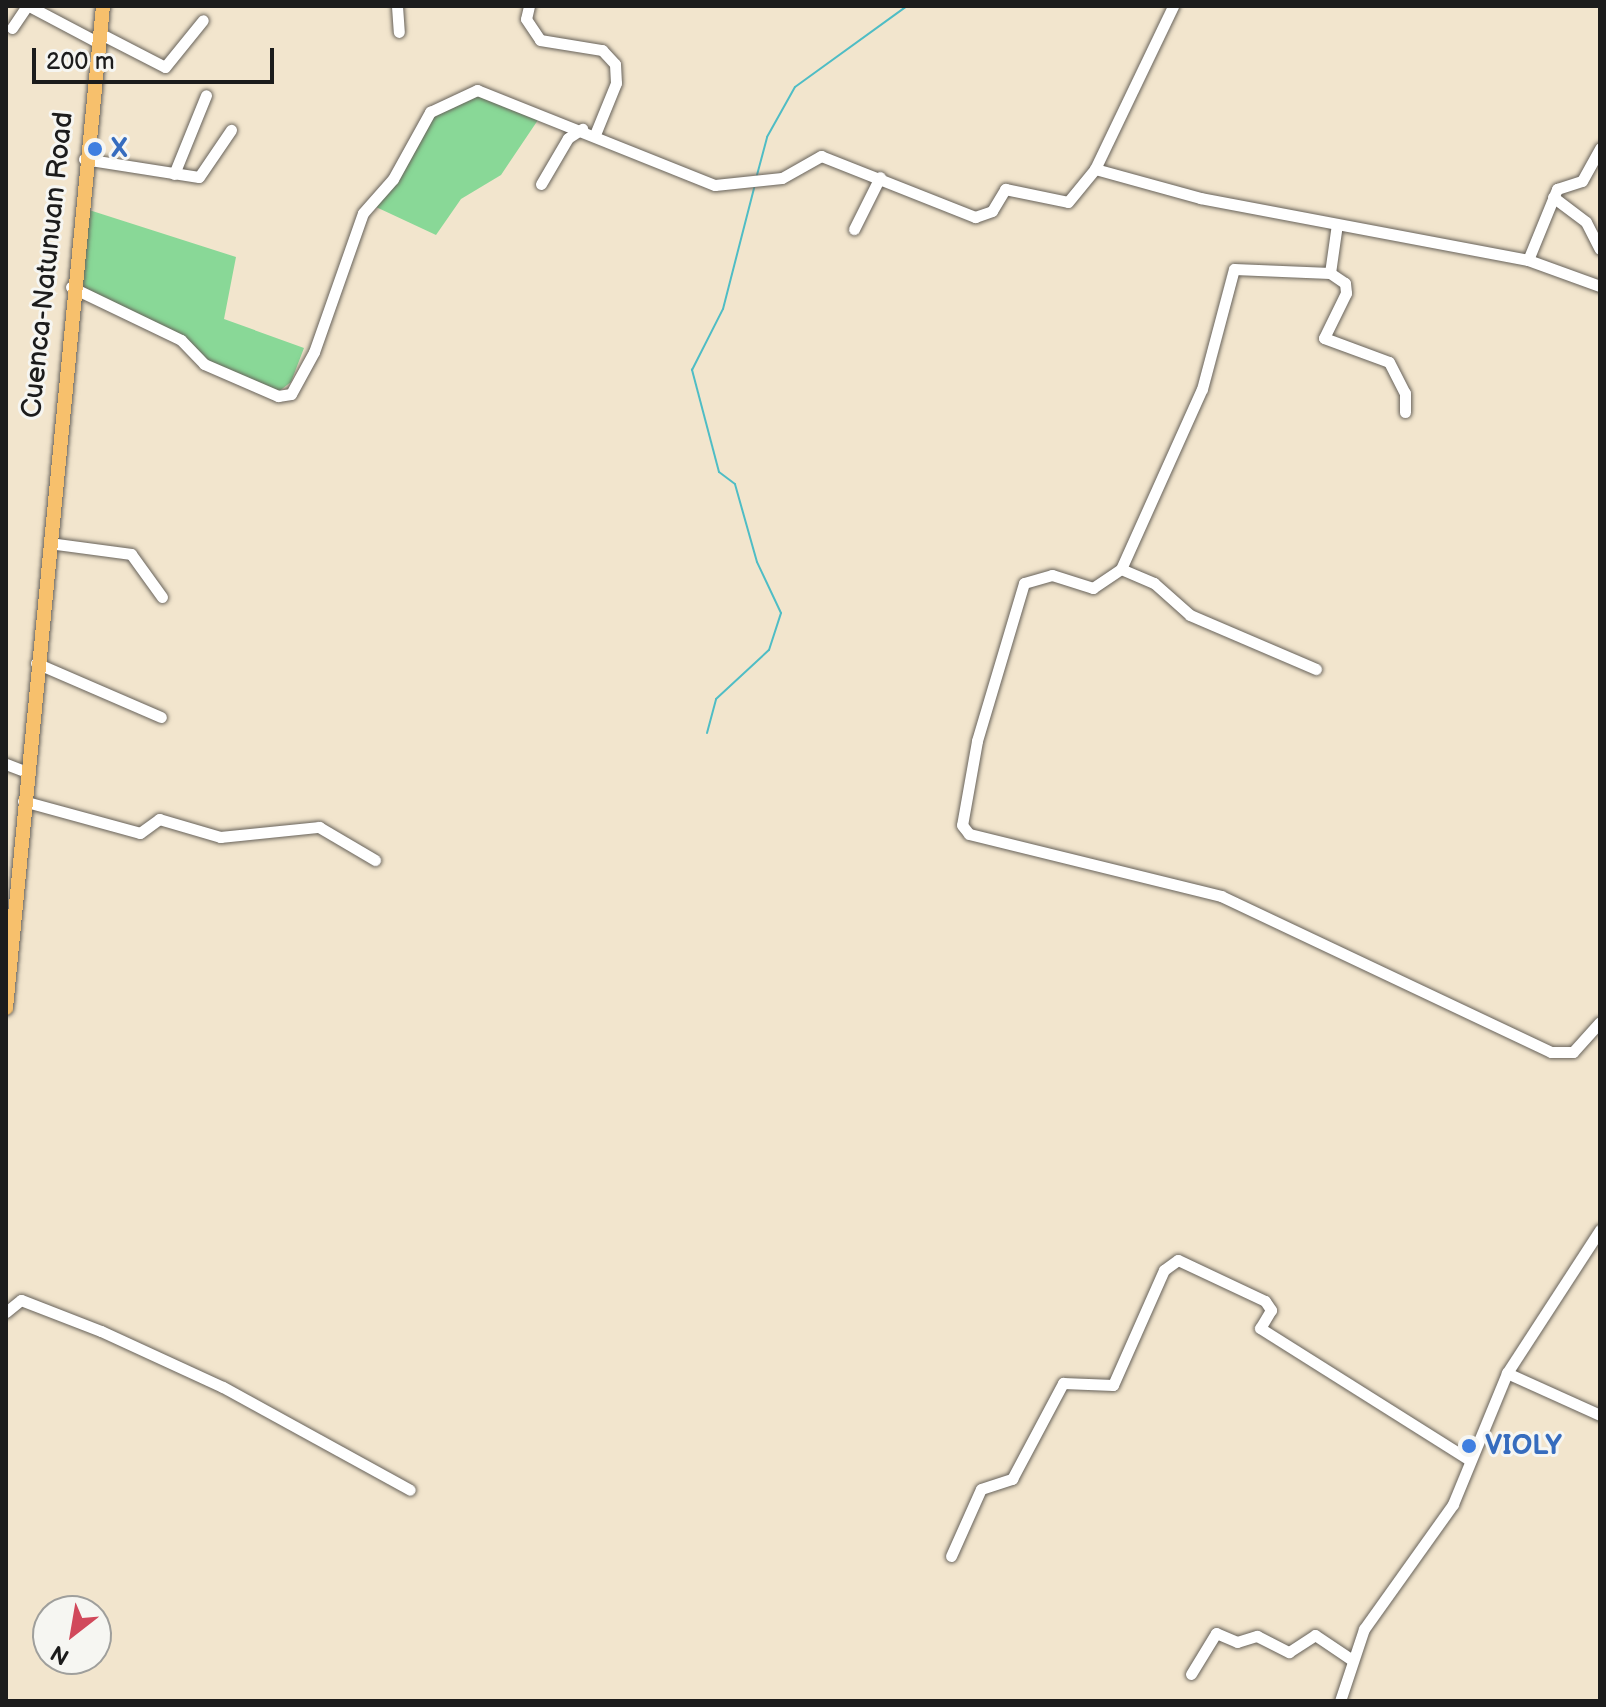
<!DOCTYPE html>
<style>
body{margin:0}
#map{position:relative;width:1606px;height:1707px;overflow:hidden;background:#f2e5cd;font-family:"Balsamiq Sans",sans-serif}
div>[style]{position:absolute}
.green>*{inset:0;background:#89d897}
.stream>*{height:2px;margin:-1px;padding:0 1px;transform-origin:1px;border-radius:1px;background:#4fbdc5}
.roads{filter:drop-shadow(0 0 2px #67625a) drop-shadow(0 0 2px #67625a)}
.minor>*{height:11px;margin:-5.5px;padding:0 5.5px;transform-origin:5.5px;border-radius:5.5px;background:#fff}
.major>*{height:14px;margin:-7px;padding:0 7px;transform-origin:7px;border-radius:7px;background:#f7c06c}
.dots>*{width:22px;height:22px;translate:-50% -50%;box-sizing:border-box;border:4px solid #f6f6f2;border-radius:50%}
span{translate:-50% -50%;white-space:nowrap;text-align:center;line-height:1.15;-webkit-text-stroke:6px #f6f6f2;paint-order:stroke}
.shop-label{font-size:28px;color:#366cbe;font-weight:700}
.left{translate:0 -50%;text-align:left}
.street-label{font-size:28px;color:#1c1c1c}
.frame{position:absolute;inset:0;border:8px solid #1c1c1c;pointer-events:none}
.north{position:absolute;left:32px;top:1595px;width:80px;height:80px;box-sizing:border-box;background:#f6f6f2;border:2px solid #9f9f9c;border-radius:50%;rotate:211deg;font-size:22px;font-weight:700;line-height:32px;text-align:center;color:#1c1c1c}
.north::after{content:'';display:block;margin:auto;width:28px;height:36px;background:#d1495b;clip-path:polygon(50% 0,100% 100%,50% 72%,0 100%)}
.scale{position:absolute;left:32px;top:48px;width:242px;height:36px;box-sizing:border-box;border:4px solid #1c1c1c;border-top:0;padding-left:10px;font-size:24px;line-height:28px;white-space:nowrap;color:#1c1c1c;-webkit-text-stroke:6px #f6f6f2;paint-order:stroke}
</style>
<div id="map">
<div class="green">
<i style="clip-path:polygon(484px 94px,538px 120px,501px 175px,461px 199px,436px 235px,376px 207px,422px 124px,448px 102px)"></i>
<i style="clip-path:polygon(86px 209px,236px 257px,224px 319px,304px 348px,291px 382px,278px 392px,197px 359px,191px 344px,78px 292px)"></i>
</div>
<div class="stream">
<i style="left:757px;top:175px;width:39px;rotate:-75deg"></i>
<i style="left:767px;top:137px;width:57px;rotate:-60.8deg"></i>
<i style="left:795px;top:87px;width:138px;rotate:-35.9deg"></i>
<i style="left:707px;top:733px;width:35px;rotate:-75deg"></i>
<i style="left:716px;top:699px;width:72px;rotate:-42.8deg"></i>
<i style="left:769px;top:650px;width:39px;rotate:-72deg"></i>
<i style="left:781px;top:613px;width:56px;rotate:-115.2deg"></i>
<i style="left:757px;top:562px;width:81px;rotate:-105.8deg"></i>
<i style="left:735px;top:484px;width:20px;rotate:-143deg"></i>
<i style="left:719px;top:472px;width:106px;rotate:-104.8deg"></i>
<i style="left:692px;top:370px;width:68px;rotate:-63.1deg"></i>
<i style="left:723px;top:309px;width:125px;rotate:-75.6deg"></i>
</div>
<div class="roads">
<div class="minor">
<i style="left:29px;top:6px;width:79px;rotate:27.9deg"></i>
<i style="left:397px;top:6px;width:26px;rotate:86deg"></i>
<i style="left:529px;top:6px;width:13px;rotate:103deg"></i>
<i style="left:526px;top:19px;width:25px;rotate:56deg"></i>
<i style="left:540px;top:40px;width:63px;rotate:9.2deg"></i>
<i style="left:602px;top:50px;width:19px;rotate:47deg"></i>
<i style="left:615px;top:64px;width:19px;rotate:87deg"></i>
<i style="left:616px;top:83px;width:53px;rotate:112.2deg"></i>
<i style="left:12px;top:28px;width:27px;rotate:-56deg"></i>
<i style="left:99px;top:33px;width:74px;rotate:27.3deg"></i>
<i style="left:165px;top:67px;width:60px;rotate:-51deg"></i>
<i style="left:84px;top:159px;width:116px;rotate:8.9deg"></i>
<i style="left:199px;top:177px;width:57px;rotate:-55.8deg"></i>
<i style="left:1095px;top:169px;width:109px;rotate:15.4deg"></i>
<i style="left:1200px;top:198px;width:334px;rotate:10.7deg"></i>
<i style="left:1528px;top:260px;width:77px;rotate:19.9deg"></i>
<i style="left:174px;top:174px;width:85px;rotate:-67.9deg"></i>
<i style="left:541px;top:184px;width:53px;rotate:-59.6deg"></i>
<i style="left:568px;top:138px;width:17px;rotate:-33deg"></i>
<i style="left:1553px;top:197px;width:41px;rotate:37.1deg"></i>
<i style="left:1586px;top:222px;width:30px;rotate:63deg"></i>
<i style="left:854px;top:229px;width:58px;rotate:-63.4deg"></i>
<i style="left:1528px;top:260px;width:77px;rotate:-67.8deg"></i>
<i style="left:1557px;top:189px;width:26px;rotate:-18deg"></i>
<i style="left:1582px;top:181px;width:38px;rotate:-61deg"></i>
<i style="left:1330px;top:273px;width:18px;rotate:34deg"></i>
<i style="left:1345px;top:283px;width:10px;rotate:84deg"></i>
<i style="left:1346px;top:293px;width:50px;rotate:116.1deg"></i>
<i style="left:1324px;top:338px;width:69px;rotate:20.3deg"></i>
<i style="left:1389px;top:362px;width:35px;rotate:63deg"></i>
<i style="left:1405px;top:393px;width:19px;rotate:90deg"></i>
<i style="left:71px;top:287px;width:122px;rotate:25.7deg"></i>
<i style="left:181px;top:340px;width:33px;rotate:46deg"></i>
<i style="left:204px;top:364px;width:81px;rotate:23.4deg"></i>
<i style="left:278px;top:396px;width:13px;rotate:-9deg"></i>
<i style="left:291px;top:394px;width:48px;rotate:-61.3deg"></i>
<i style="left:314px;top:352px;width:147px;rotate:-70.6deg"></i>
<i style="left:363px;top:213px;width:45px;rotate:-48.6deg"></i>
<i style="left:393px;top:179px;width:77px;rotate:-61.1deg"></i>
<i style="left:430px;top:112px;width:52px;rotate:-25.1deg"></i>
<i style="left:477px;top:90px;width:256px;rotate:21.8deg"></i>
<i style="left:715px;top:185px;width:67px;rotate:-6deg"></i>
<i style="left:782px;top:178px;width:45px;rotate:-29.4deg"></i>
<i style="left:821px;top:156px;width:166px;rotate:21.6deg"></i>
<i style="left:975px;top:217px;width:18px;rotate:-19deg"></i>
<i style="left:992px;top:211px;width:26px;rotate:-59deg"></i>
<i style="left:1005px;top:189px;width:64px;rotate:11.7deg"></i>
<i style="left:1068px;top:202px;width:43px;rotate:-50.7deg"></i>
<i style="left:1095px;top:169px;width:181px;rotate:-64.4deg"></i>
<i style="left:49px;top:543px;width:83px;rotate:7.6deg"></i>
<i style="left:131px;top:554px;width:53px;rotate:54.2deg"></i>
<i style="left:1121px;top:569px;width:34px;rotate:146deg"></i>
<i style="left:1093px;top:588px;width:43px;rotate:-162.4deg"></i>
<i style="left:1052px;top:575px;width:29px;rotate:164deg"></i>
<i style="left:1024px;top:583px;width:165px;rotate:106.6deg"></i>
<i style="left:977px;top:741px;width:85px;rotate:100.1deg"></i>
<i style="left:962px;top:825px;width:11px;rotate:52deg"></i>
<i style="left:969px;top:834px;width:260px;rotate:13.8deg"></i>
<i style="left:1221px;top:896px;width:365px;rotate:25.3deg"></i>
<i style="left:1551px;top:1052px;width:22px"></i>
<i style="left:1573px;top:1052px;width:40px;rotate:-48deg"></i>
<i style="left:1121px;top:569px;width:197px;rotate:-65.8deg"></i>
<i style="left:1202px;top:389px;width:124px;rotate:-75.1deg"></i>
<i style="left:1234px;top:269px;width:96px;rotate:2.4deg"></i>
<i style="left:1330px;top:273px;width:49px;rotate:-81.9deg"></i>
<i style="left:1121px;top:569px;width:36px;rotate:23deg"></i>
<i style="left:1154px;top:583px;width:48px;rotate:41.6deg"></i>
<i style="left:1190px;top:615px;width:137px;rotate:23.2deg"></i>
<i style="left:36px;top:663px;width:136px;rotate:23.4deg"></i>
<i style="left:6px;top:764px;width:22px;rotate:21deg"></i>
<i style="left:23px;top:801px;width:121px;rotate:15.3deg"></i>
<i style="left:140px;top:833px;width:24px;rotate:-36deg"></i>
<i style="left:159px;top:819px;width:64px;rotate:16.4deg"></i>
<i style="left:220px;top:837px;width:100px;rotate:-5.8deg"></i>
<i style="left:319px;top:827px;width:65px;rotate:30.5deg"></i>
<i style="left:6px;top:1312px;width:19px;rotate:-39deg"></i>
<i style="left:21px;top:1300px;width:86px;rotate:21.2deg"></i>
<i style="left:101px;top:1331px;width:134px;rotate:24.7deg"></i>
<i style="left:223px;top:1387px;width:213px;rotate:28.8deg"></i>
<i style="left:1507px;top:1373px;width:102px;rotate:24.3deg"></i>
<i style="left:951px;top:1556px;width:73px;rotate:-65.9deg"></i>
<i style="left:981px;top:1489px;width:33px;rotate:-18deg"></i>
<i style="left:1012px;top:1479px;width:109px;rotate:-62deg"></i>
<i style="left:1063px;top:1383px;width:50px;rotate:2.3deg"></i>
<i style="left:1113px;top:1385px;width:126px;rotate:-66.1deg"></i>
<i style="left:1164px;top:1270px;width:17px;rotate:-36deg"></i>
<i style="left:1178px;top:1260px;width:96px;rotate:25.2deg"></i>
<i style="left:1265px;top:1301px;width:11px;rotate:56deg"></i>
<i style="left:1271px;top:1310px;width:21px;rotate:121deg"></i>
<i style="left:1260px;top:1328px;width:248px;rotate:32.2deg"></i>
<i style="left:1191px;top:1674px;width:48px;rotate:-58.6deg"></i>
<i style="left:1216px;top:1633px;width:23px;rotate:23deg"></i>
<i style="left:1237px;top:1642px;width:21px;rotate:-17deg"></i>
<i style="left:1257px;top:1636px;width:36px;rotate:27deg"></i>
<i style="left:1289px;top:1652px;width:31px;rotate:-33deg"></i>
<i style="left:1315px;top:1635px;width:45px;rotate:34deg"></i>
<i style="left:1340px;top:1701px;width:76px;rotate:-71.6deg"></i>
<i style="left:1364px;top:1629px;width:153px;rotate:-54.5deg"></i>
<i style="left:1453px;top:1504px;width:142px;rotate:-67.6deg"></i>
<i style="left:1507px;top:1373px;width:171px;rotate:-57deg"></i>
</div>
<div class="major">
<i style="left:6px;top:1008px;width:1007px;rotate:-84.47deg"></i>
</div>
</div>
<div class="dots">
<i style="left:95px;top:149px;background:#3f7fe0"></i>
<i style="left:1469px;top:1446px;background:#3f7fe0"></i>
</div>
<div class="shop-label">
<span class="left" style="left:111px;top:149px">X</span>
<span class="left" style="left:1485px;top:1446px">VIOLY</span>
</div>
<div class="street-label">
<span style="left:48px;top:265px;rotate:-84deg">Cuenca-Natunuan Road</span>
</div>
<div class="frame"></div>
<div class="north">N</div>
<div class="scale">200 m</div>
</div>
